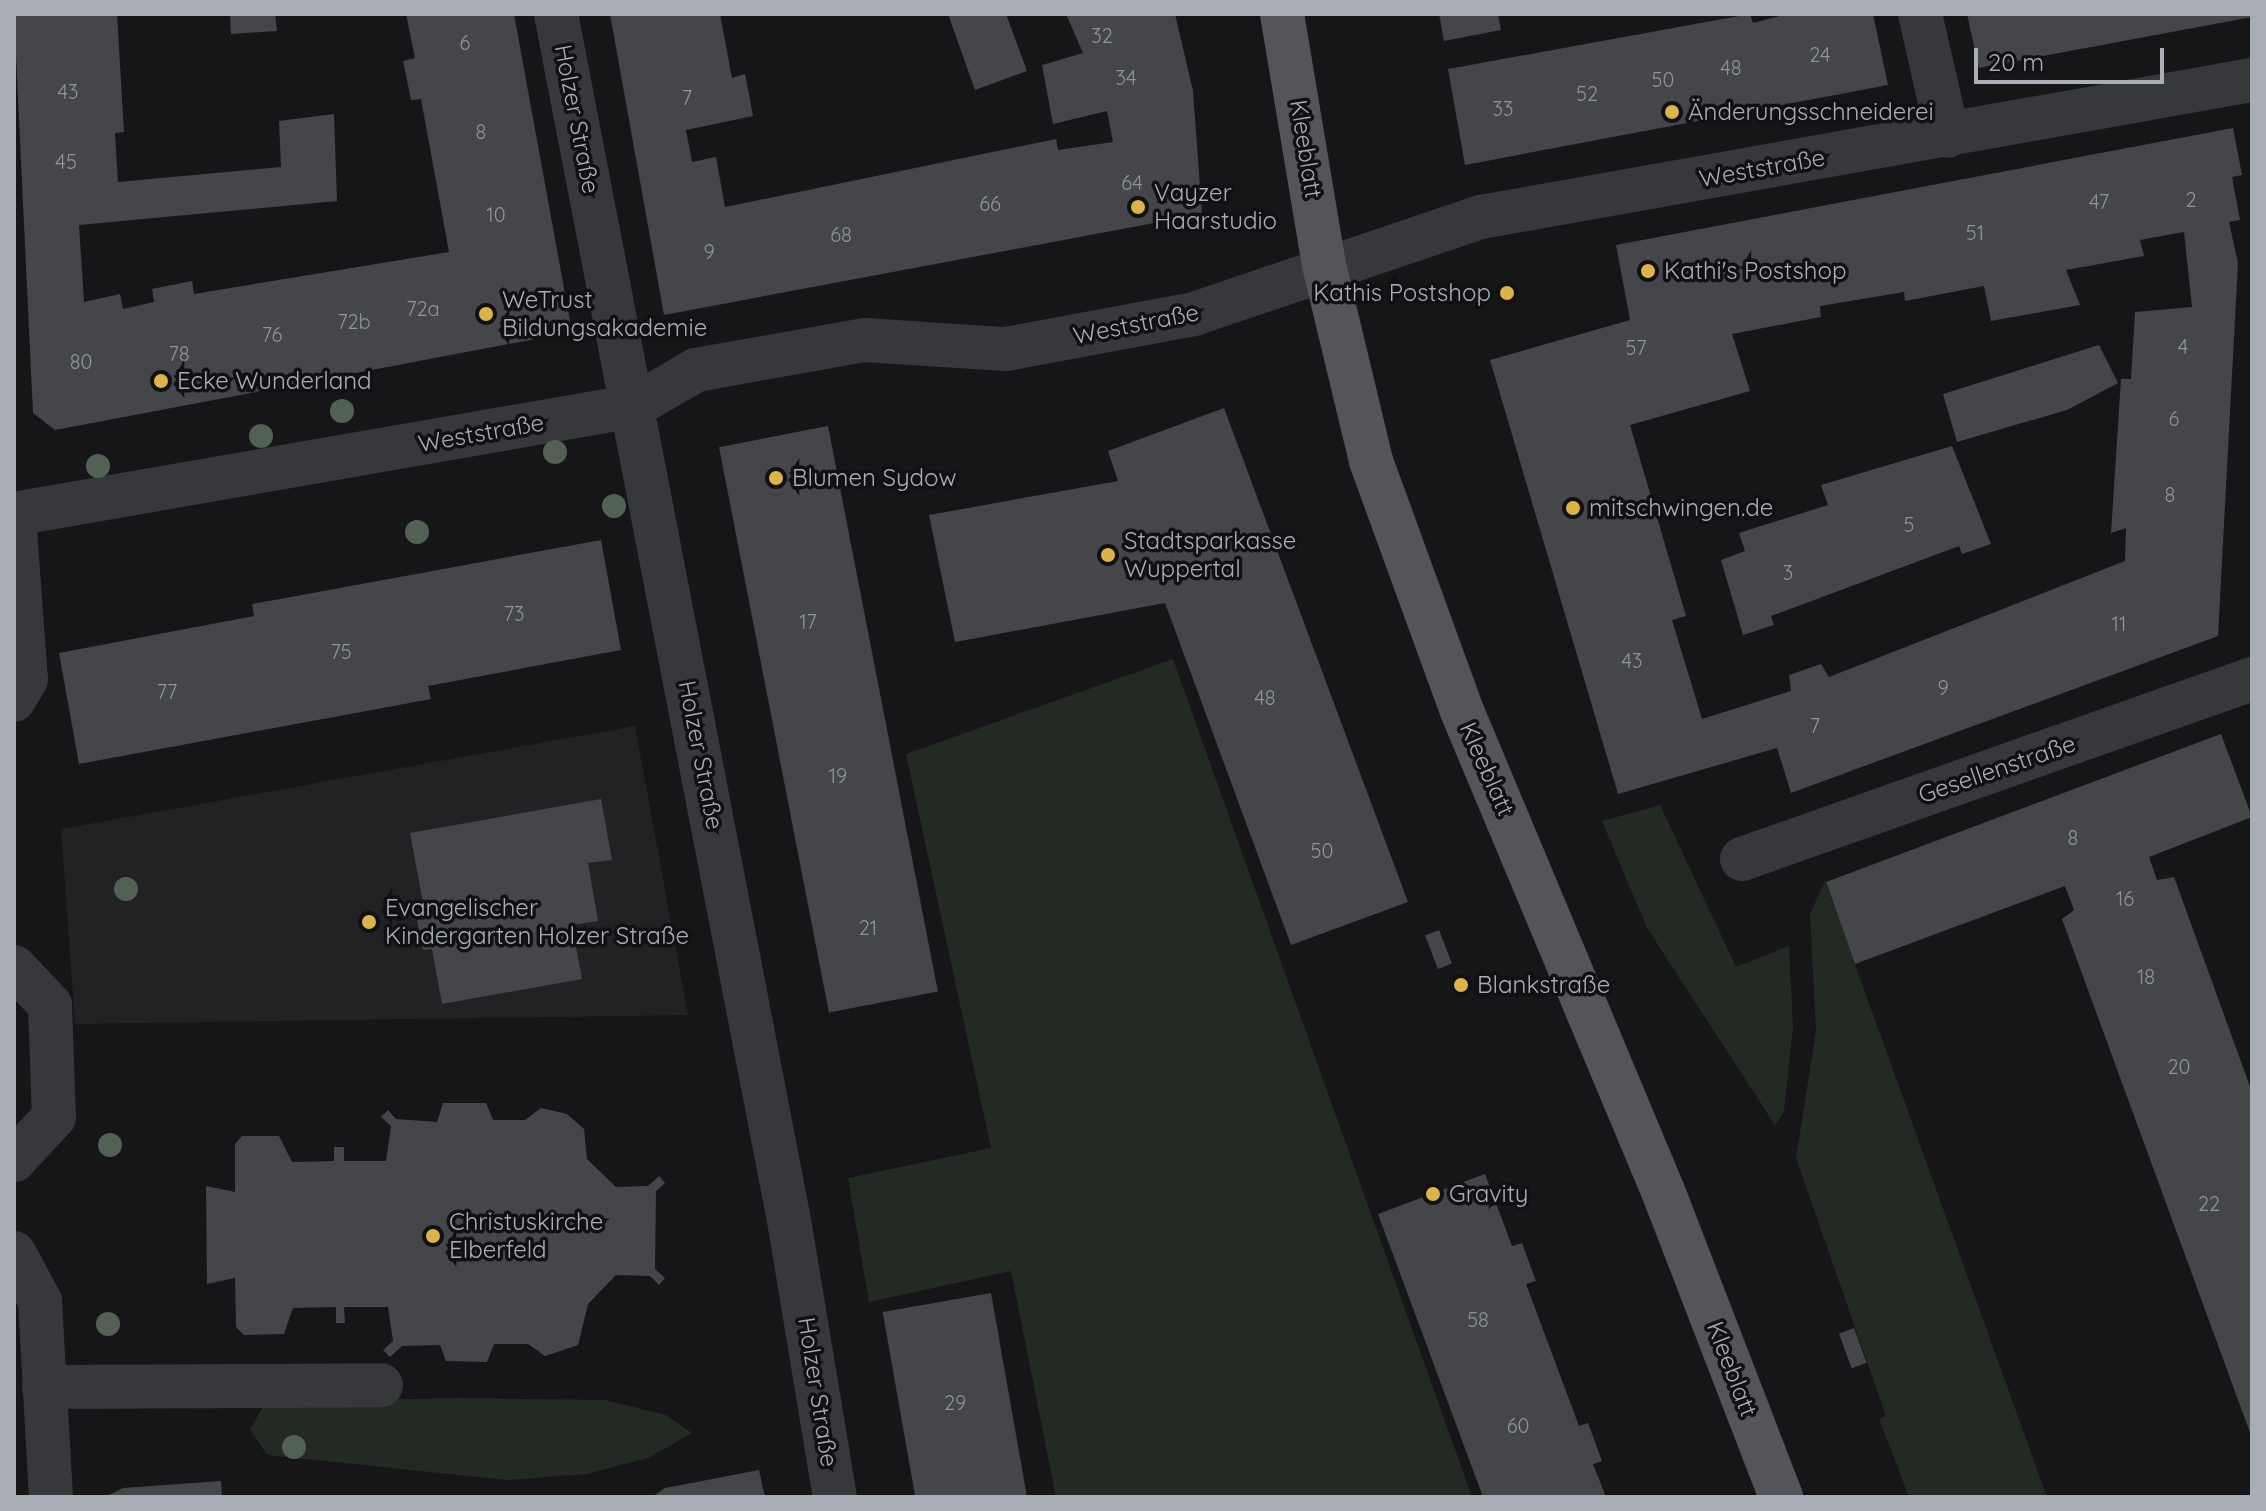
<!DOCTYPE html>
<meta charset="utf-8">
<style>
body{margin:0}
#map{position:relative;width:2266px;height:1511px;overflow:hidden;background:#161618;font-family:Quicksand,sans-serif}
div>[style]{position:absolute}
.built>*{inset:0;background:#222224}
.green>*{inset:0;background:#232a24}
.building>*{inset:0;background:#45464a;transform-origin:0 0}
.minor>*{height:44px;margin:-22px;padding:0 22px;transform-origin:22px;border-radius:22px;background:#37383c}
.major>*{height:44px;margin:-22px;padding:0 22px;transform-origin:22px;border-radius:22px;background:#54555b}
.trees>*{width:24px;height:24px;margin:-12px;border-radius:50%;background:#526154}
.dots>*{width:22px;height:22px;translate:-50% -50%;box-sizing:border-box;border:4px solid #111113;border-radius:50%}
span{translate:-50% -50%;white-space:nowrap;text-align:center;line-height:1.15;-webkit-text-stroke:7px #111113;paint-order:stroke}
.number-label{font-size:20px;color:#90939b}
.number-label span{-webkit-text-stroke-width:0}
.poi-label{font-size:24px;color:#a9adb6}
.left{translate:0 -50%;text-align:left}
.right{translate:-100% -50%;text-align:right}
.street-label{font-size:24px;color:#a9adb6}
.frame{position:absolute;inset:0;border:16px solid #a9adb6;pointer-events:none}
.scale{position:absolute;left:1974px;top:48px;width:190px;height:36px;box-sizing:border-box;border:4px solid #a9adb6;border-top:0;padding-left:10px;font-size:24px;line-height:28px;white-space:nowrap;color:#a9adb6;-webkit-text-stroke:6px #111113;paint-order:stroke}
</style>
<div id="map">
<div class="built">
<i style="clip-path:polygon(635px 726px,688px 1015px,75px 1024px,61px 829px)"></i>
</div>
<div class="green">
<i style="clip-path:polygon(1173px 659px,1472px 1497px,1473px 1497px,1056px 1497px,1011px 1271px,869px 1302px,848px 1178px,991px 1148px,906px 754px)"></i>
<i style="clip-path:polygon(1660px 805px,1736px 967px,1789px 946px,1793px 1027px,1784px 1112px,1775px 1125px,1647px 928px,1602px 821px)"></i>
<i style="clip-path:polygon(1825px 881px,2047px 1497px,1909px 1497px,1879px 1419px,1886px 1416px,1796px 1158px,1816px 1031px,1810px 914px)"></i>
<i style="clip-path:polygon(461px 1398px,605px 1400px,666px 1415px,692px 1433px,648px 1458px,586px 1474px,507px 1480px,267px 1455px,250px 1429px,266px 1402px)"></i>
</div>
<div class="building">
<i style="clip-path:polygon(14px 14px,117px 14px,124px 132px,115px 133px,118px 182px,281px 167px,279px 121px,334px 114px,337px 201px,79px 225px,84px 302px,120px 294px,123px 309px,154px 302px,152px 289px,192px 281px,194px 294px,449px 252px,421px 99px,411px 100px,403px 61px,415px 58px,406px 14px,514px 14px,572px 332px,55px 430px,33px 413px)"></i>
<i style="clip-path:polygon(230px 14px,275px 14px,277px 31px,231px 34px)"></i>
<i style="clip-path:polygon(610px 14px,720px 14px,732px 78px,745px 74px,753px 116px,686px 130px,692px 162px,716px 157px,725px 207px,1056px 139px,1058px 150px,1113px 142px,1107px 111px,1053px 124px,1042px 65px,1083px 53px,1066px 14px,1175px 14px,1193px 91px,1202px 214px,664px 315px)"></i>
<i style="clip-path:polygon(948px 14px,1006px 14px,1027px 71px,975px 90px)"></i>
<i style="clip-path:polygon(1439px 14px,1498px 14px,1501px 30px,1444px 41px)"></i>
<i style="clip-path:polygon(1750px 14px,1753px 23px,1788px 14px,1873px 14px,1888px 85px,1465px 165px,1448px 69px)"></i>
<i style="clip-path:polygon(1967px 14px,2252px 14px,2252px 17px,1979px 68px)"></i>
<i style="clip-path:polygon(evenodd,2233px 128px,2242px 175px,2232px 177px,2240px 220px,2229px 222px,2238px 263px,2218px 636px,1791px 793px,1777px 748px,1618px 794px,1490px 360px,1630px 320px,1616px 245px,2233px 128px,2184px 232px,2192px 307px,2135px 312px,2131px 379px,2121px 379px,2111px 533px,2126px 528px,2125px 561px,1829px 677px,1821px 664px,1789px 675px,1791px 691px,1702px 719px,1672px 620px,1686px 616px,1630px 425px,1750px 391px,1732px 334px,1821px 317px,1820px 306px,1904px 292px,1905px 301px,1984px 286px,1991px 321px,2080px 305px,2066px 270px,2144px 256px,2140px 240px,2184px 232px)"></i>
<i style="clip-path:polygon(2099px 345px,2118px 383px,2067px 410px,1957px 442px,1943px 394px)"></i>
<i style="clip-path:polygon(1224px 408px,1408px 902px,1291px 945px,1165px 603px,955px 642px,929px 515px,1118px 481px,1108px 451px)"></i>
<i style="left:828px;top:426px;width:576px;height:111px;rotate:79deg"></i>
<i style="clip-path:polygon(1952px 446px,1991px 544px,1962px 554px,1959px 546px,1771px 616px,1774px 625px,1743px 635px,1721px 560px,1745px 551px,1739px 533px,1828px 505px,1821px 485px)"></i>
<i style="clip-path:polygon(601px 540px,621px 650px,428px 686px,431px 699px,79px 764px,59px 653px,254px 616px,252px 604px)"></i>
<i style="clip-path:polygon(2221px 734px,2252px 817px,2149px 857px,2157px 880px,2174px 877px,2252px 1092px,2252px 1438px,2062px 919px,2074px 910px,2065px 886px,1855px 964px,1826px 882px)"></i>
<i style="clip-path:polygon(601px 799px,612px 860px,588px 863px,598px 921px,572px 925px,582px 979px,442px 1004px,432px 949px,423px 950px,417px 920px,426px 919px,410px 833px)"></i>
<i style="left:1439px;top:930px;width:36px;height:15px;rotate:69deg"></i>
<i style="clip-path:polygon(443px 1103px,486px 1103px,493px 1120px,525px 1120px,541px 1108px,567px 1114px,584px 1129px,587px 1159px,616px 1187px,648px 1186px,659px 1176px,665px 1183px,656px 1191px,655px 1269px,665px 1278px,659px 1285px,650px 1276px,616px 1275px,588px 1304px,578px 1345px,545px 1356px,528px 1344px,494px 1344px,487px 1362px,446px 1361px,440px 1345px,402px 1346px,390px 1357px,383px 1350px,393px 1341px,388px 1307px,344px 1307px,345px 1323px,336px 1323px,336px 1307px,293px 1308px,284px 1334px,244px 1335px,236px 1327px,235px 1278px,207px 1284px,206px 1186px,235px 1192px,235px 1144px,242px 1136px,279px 1136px,292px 1162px,334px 1161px,334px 1147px,344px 1147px,344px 1161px,386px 1161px,391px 1126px,381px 1117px,388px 1110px,396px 1119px,437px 1122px)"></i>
<i style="clip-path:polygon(1485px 1174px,1512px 1246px,1522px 1243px,1536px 1281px,1526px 1284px,1579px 1426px,1588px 1423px,1602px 1461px,1593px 1464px,1606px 1497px,1483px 1497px,1378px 1214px)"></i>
<i style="left:991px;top:1293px;width:207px;height:110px;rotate:80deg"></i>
<i style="left:1854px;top:1328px;width:37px;height:16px;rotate:70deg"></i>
<i style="clip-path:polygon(759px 1470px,765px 1497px,652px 1497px,665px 1488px)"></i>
<i style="clip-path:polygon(221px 1481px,222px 1497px,105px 1497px,123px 1488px)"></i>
</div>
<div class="minor">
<i style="left:556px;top:14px;width:1234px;rotate:79.07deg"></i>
<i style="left:790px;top:1226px;width:275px;rotate:80.6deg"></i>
<i style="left:1920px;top:14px;width:125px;rotate:77.1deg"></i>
<i style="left:14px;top:514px;width:629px;rotate:-9.88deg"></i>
<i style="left:634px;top:406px;width:72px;rotate:-30.1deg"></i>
<i style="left:696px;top:370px;width:172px;rotate:-10.1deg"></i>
<i style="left:865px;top:340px;width:141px;rotate:3.7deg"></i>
<i style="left:1006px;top:349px;width:191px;rotate:-10.5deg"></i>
<i style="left:1194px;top:314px;width:303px;rotate:-18.7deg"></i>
<i style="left:1481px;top:217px;width:783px;rotate:-10.08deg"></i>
<i style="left:14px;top:517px;width:162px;rotate:85.8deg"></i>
<i style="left:26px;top:679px;width:24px;rotate:120deg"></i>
<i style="left:1742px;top:859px;width:541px;rotate:-19.44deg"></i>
<i style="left:14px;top:967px;width:52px;rotate:46.5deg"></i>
<i style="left:50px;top:1005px;width:112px;rotate:88deg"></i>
<i style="left:54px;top:1117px;width:59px;rotate:132.9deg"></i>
<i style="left:14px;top:1253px;width:55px;rotate:61.6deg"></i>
<i style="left:40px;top:1301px;width:196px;rotate:86.8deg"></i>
<i style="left:44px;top:1387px;width:337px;rotate:-0.3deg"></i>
</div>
<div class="major">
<i style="left:1282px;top:14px;width:254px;rotate:80.5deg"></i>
<i style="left:1324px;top:265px;width:202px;rotate:76.5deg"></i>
<i style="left:1371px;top:461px;width:266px;rotate:70deg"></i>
<i style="left:1462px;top:711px;width:520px;rotate:67.28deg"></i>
<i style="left:1663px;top:1191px;width:328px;rotate:68.9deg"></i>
</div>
<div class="trees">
<i style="left:342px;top:411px"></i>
<i style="left:261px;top:436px"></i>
<i style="left:555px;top:452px"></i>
<i style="left:98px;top:466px"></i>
<i style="left:614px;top:506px"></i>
<i style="left:417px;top:532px"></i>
<i style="left:126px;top:889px"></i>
<i style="left:110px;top:1145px"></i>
<i style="left:108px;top:1324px"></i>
<i style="left:294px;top:1447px"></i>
</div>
<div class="dots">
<i style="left:1672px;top:112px;background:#ddb448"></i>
<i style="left:1138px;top:207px;background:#ddb448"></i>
<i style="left:1648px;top:271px;background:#ddb448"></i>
<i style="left:1507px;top:293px;background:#ddb448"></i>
<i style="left:486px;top:314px;background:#ddb448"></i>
<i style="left:161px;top:381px;background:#ddb448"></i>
<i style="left:776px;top:478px;background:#ddb448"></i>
<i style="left:1573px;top:508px;background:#ddb448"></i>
<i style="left:1108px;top:555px;background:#ddb448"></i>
<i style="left:369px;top:922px;background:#ddb448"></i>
<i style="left:1461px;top:985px;background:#ddb448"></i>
<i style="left:1433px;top:1194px;background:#ddb448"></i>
<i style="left:433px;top:1236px;background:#ddb448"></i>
</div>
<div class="number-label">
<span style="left:1102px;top:35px">32</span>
<span style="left:465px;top:42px">6</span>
<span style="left:1820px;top:54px">24</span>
<span style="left:1731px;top:67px">48</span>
<span style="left:1126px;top:77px">34</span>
<span style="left:1663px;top:79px">50</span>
<span style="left:68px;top:91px">43</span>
<span style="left:1587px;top:93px">52</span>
<span style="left:687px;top:97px">7</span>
<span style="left:1503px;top:108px">33</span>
<span style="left:481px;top:131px">8</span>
<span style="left:66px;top:161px">45</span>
<span style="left:1132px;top:182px">64</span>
<span style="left:2191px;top:199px">2</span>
<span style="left:2099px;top:201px">47</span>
<span style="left:990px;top:203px">66</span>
<span style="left:496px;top:214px">10</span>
<span style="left:1975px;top:232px">51</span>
<span style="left:841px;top:234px">68</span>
<span style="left:709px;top:251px">9</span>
<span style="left:423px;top:308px">72a</span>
<span style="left:354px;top:321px">72b</span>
<span style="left:272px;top:334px">76</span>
<span style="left:2183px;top:346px">4</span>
<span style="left:1636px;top:347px">57</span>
<span style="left:179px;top:353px">78</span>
<span style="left:81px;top:361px">80</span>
<span style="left:2174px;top:418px">6</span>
<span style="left:2170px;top:494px">8</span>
<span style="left:1909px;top:524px">5</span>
<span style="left:1788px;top:572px">3</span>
<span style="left:514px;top:613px">73</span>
<span style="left:808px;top:621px">17</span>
<span style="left:2119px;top:623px">11</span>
<span style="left:341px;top:651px">75</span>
<span style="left:1632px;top:660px">43</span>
<span style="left:1943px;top:687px">9</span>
<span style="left:167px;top:691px">77</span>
<span style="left:1265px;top:697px">48</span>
<span style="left:1815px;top:725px">7</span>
<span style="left:838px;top:775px">19</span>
<span style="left:2073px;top:837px">8</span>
<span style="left:1322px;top:850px">50</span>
<span style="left:2125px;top:898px">16</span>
<span style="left:868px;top:927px">21</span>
<span style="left:2146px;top:976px">18</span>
<span style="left:2179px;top:1066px">20</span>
<span style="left:2209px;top:1203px">22</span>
<span style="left:1478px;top:1319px">58</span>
<span style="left:955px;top:1402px">29</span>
<span style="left:1518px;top:1425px">60</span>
</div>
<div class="poi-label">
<span class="left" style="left:1688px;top:112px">Änderungsschneiderei</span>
<span class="left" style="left:1154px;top:207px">Vayzer<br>Haarstudio</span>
<span class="left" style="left:1664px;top:271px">Kathi's Postshop</span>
<span class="right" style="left:1491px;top:293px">Kathis Postshop</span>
<span class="left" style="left:502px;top:314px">WeTrust<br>Bildungsakademie</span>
<span class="left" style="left:177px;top:381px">Ecke Wunderland</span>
<span class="left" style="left:792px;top:478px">Blumen Sydow</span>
<span class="left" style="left:1589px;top:508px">mitschwingen.de</span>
<span class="left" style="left:1124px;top:555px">Stadtsparkasse<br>Wuppertal</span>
<span class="left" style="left:385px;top:922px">Evangelischer<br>Kindergarten Holzer Straße</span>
<span class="left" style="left:1477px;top:985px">Blankstraße</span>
<span class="left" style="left:1449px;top:1194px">Gravity</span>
<span class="left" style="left:449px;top:1236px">Christuskirche<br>Elberfeld</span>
</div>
<div class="street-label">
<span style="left:577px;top:119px;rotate:79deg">Holzer Straße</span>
<span style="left:1306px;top:149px;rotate:81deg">Kleeblatt</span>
<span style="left:1762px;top:168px;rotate:-10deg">Weststraße</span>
<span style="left:1136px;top:324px;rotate:-11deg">Weststraße</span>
<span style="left:481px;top:433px;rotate:-10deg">Weststraße</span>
<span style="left:701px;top:755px;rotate:79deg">Holzer Straße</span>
<span style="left:1487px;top:769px;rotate:66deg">Kleeblatt</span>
<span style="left:1997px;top:769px;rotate:-19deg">Gesellenstraße</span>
<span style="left:1732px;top:1369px;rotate:69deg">Kleeblatt</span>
<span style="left:818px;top:1392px;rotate:81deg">Holzer Straße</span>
</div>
<div class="frame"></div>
<div class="scale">20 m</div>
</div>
